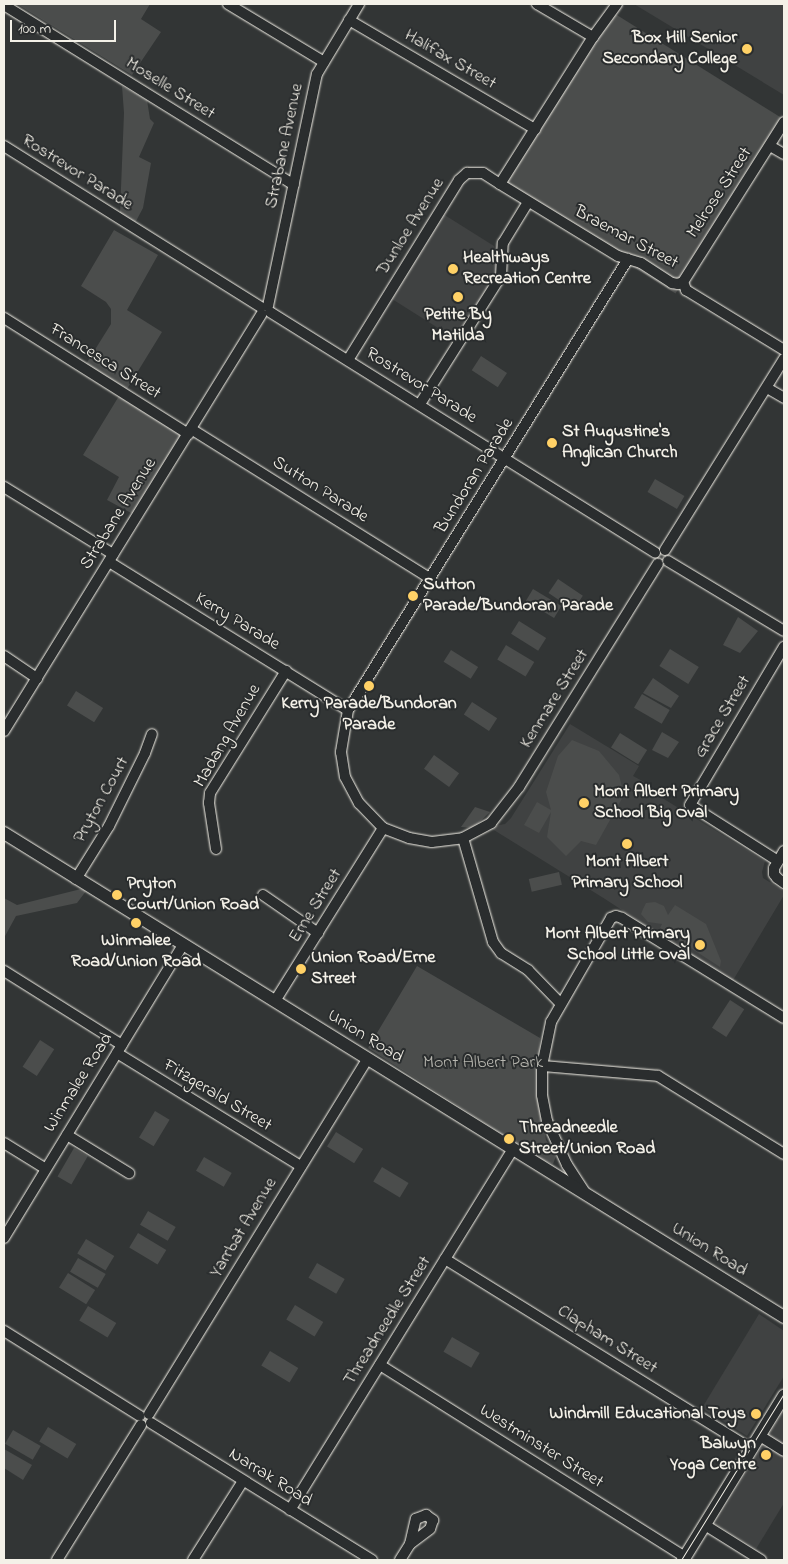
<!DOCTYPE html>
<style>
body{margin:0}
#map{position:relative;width:788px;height:1564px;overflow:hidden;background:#323535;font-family:"Indie Flower",sans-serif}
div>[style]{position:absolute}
.built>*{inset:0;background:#404242}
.green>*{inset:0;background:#4b4d4c;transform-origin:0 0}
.roads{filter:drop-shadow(0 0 1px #f4f1e8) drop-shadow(0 0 1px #f4f1e8)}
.minor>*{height:10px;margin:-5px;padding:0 5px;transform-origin:5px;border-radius:5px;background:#2a2d2e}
.major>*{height:12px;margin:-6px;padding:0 6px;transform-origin:6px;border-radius:6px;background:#2a2d2e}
.tram>*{height:1px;margin:-0.5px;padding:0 0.5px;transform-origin:0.5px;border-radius:0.5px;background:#f4f1e8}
.dots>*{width:14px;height:14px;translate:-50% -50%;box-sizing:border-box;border:2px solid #2a2d2e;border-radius:50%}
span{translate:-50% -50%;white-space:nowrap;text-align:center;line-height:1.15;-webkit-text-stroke:4px #2a2d2e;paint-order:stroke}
.poi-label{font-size:18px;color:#f4f1e8;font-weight:700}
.right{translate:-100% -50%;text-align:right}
.left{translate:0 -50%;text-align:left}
.street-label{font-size:18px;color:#f4f1e8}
.park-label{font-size:18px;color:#b9b8b1}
.frame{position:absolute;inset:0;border:5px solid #f4f1e8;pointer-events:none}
.scale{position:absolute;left:10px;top:20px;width:106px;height:22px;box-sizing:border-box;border:2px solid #f4f1e8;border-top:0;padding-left:6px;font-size:15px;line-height:18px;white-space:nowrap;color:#f4f1e8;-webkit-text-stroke:4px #2a2d2e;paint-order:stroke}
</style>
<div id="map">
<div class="built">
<i style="clip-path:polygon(634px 4px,784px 4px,784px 95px)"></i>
<i style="clip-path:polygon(443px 214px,494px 246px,499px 270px,454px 338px,392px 299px)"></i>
<i style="clip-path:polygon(570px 724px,639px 766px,633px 776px,648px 784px,646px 788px,765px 861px,762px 872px,763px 878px,784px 891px,784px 895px,732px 982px,605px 899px,489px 827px,505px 824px,511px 818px)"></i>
<i style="clip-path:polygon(759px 1314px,784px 1331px,784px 1376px,747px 1436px,702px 1408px)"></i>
<i style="clip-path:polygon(784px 1410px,784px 1503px,756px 1549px,715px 1524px)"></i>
</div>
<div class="green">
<i style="clip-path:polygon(17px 4px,150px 4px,141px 19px,161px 32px,132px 75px)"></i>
<i style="left:612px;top:12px;width:203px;height:205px;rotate:32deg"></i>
<i style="clip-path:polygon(122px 86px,147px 100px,150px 119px,154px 123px,139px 157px,151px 163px,143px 208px,135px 223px,120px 213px,124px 113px)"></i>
<i style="clip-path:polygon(114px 230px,158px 255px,127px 310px,162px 332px,127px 389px,86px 364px,111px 324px,111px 309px,106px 302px,81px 286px)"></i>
<i style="left:481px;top:356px;width:31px;height:17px;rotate:33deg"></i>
<i style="clip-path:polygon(119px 396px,182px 435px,133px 514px,107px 500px,119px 477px,83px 455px)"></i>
<i style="left:655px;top:479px;width:34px;height:15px;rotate:30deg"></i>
<i style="left:558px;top:579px;width:30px;height:17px;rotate:34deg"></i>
<i style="left:533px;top:589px;width:33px;height:14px;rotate:31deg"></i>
<i style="clip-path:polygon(738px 617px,758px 631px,740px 653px,723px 645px)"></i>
<i style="left:519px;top:621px;width:32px;height:15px;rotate:32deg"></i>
<i style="left:506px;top:645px;width:33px;height:17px;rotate:31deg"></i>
<i style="left:670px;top:649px;width:34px;height:20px;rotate:32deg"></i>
<i style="left:451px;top:650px;width:32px;height:14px;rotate:32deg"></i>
<i style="clip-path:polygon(653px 678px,679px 696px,671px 708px,643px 693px)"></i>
<i style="left:76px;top:691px;width:32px;height:17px;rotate:32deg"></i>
<i style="left:642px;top:694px;width:32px;height:16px;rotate:30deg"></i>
<i style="left:472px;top:702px;width:30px;height:15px;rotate:33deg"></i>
<i style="clip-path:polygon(662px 732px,679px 742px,668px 758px,652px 750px)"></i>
<i style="left:620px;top:733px;width:32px;height:17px;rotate:32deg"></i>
<i style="clip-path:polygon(572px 740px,599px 751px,619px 775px,624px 795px,596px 845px,581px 841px,566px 856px,547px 837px,551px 812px,539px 833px,524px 825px,537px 802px,551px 810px,546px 792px,558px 756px)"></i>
<i style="left:434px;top:755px;width:31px;height:17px;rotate:36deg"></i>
<i style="clip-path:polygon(475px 807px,490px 812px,473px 828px,461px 827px)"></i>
<i style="left:559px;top:872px;width:13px;height:31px;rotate:77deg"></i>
<i style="clip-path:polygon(81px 889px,86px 891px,77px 903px,16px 916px,4px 938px,4px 898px,17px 905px)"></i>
<i style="clip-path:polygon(655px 902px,664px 906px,668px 915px,675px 905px,706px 924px,721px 961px,720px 967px,660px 928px,662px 924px,648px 922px,641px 914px,643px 909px,646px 903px)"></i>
<i style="clip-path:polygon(417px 966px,540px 1038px,537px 1092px,546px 1140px,556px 1156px,553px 1164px,544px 1161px,368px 1048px)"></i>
<i style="left:730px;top:1000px;width:17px;height:33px;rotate:33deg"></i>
<i style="left:40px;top:1040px;width:17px;height:32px;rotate:33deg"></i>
<i style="left:155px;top:1111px;width:17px;height:31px;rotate:31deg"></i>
<i style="left:336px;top:1132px;width:32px;height:17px;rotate:32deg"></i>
<i style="left:74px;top:1148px;width:16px;height:33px;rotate:30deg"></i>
<i style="left:204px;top:1157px;width:32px;height:16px;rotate:30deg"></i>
<i style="left:382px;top:1167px;width:31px;height:17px;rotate:31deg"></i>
<i style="left:148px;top:1211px;width:32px;height:16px;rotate:30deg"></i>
<i style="left:138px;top:1233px;width:33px;height:17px;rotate:31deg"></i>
<i style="left:86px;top:1239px;width:33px;height:17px;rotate:31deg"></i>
<i style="left:78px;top:1258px;width:32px;height:16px;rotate:30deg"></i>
<i style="left:317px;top:1263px;width:32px;height:17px;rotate:30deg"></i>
<i style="left:68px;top:1273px;width:32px;height:17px;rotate:32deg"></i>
<i style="left:295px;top:1305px;width:33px;height:17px;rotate:31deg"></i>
<i style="left:88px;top:1306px;width:33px;height:17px;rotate:31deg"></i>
<i style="left:452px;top:1337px;width:32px;height:17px;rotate:30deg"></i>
<i style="left:270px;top:1351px;width:33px;height:17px;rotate:31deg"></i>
<i style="left:48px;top:1427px;width:33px;height:17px;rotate:31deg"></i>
<i style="left:13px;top:1430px;width:32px;height:16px;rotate:30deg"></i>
<i style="clip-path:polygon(4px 1449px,32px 1465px,23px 1480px,4px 1468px)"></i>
</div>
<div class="roads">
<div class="minor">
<i style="left:228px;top:4px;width:112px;rotate:31.1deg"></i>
<i style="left:537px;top:4px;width:65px;rotate:30.5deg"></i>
<i style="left:4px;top:5px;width:341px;rotate:31.8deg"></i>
<i style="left:349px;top:20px;width:216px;rotate:30.4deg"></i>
<i style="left:4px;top:146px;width:303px;rotate:32.1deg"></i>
<i style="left:770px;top:146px;width:16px;rotate:30deg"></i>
<i style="left:500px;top:184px;width:138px;rotate:31.4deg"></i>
<i style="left:618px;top:256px;width:24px;rotate:17deg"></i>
<i style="left:641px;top:263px;width:37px;rotate:33deg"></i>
<i style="left:672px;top:283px;width:6px;rotate:9deg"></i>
<i style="left:678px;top:284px;width:5px;rotate:-22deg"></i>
<i style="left:628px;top:259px;width:531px;rotate:121.83deg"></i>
<i style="left:348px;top:710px;width:43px;rotate:99.5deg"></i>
<i style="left:341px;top:752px;width:25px;rotate:81deg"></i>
<i style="left:345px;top:777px;width:30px;rotate:62deg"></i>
<i style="left:359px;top:803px;width:35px;rotate:46deg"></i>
<i style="left:383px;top:828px;width:28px;rotate:21deg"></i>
<i style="left:409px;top:838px;width:23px;rotate:10deg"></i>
<i style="left:432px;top:842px;width:31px;rotate:-7deg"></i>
<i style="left:463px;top:838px;width:32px;rotate:-28deg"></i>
<i style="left:491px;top:823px;width:46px;rotate:-52.1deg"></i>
<i style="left:519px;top:787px;width:263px;rotate:-58.1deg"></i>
<i style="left:683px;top:282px;width:189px;rotate:-57.7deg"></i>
<i style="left:683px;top:282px;width:9px;rotate:69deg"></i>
<i style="left:686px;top:290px;width:115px;rotate:31.5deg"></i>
<i style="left:268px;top:306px;width:237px;rotate:-78.1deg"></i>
<i style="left:317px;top:74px;width:82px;rotate:-59deg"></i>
<i style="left:270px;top:312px;width:454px;rotate:32deg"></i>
<i style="left:4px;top:318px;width:218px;rotate:32.2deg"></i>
<i style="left:348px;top:360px;width:211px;rotate:-58.3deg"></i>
<i style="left:459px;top:180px;width:11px;rotate:-41deg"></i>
<i style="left:467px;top:173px;width:16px"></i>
<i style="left:483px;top:173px;width:20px;rotate:33deg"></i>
<i style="left:500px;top:184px;width:174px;rotate:-57.7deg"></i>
<i style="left:593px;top:37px;width:41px;rotate:-54deg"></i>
<i style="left:767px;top:388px;width:20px;rotate:30deg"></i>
<i style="left:420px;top:404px;width:151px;rotate:-57.7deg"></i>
<i style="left:501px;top:276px;width:33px;rotate:-87deg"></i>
<i style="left:503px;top:243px;width:48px;rotate:-58.6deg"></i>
<i style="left:191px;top:429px;width:283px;rotate:32deg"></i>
<i style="left:4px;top:487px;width:128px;rotate:31.6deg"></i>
<i style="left:665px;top:550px;width:225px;rotate:-58.1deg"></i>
<i style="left:668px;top:561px;width:135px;rotate:31.1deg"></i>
<i style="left:109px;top:562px;width:281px;rotate:31.8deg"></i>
<i style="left:4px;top:656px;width:40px;rotate:34deg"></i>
<i style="left:4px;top:731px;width:490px;rotate:-58.3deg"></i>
<i style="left:463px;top:838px;width:108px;rotate:73.9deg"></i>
<i style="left:493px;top:942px;width:14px;rotate:54deg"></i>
<i style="left:501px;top:953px;width:32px;rotate:32deg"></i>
<i style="left:528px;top:970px;width:46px;rotate:45.9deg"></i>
<i style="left:216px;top:849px;width:47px;rotate:-98.7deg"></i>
<i style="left:209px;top:803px;width:10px;rotate:-84deg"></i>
<i style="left:210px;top:793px;width:144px;rotate:-58.1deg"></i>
<i style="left:784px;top:851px;width:20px;rotate:120deg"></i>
<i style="left:774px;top:868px;width:6px;rotate:90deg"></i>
<i style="left:774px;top:874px;width:5px;rotate:53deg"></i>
<i style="left:777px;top:878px;width:9px;rotate:36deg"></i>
<i style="left:778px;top:861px;width:104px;rotate:-147.5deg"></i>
<i style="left:690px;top:805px;width:184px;rotate:-59.3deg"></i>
<i style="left:76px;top:879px;width:62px;rotate:-58.1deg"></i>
<i style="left:109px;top:826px;width:81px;rotate:-63.7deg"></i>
<i style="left:145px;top:753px;width:20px;rotate:-70deg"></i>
<i style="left:263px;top:895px;width:67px;rotate:34.6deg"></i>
<i style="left:4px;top:971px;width:139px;rotate:32.1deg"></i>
<i style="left:275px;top:1001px;width:204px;rotate:-58deg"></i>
<i style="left:117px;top:1053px;width:216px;rotate:31.6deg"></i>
<i style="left:542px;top:1066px;width:116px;rotate:4.9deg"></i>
<i style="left:658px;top:1076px;width:148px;rotate:31.8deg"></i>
<i style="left:67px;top:1135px;width:73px;rotate:31.5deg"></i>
<i style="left:4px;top:1143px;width:49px;rotate:31.8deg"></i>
<i style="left:584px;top:1191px;width:31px;rotate:-123deg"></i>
<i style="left:567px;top:1165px;width:48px;rotate:-114.4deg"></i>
<i style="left:547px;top:1121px;width:26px;rotate:-101deg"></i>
<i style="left:542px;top:1095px;width:29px;rotate:-90deg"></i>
<i style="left:542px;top:1066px;width:45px;rotate:-78.4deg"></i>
<i style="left:551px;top:1022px;width:120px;rotate:-60deg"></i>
<i style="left:611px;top:918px;width:5px;rotate:-22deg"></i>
<i style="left:616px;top:916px;width:6px;rotate:18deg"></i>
<i style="left:622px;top:918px;width:190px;rotate:31.7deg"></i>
<i style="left:4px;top:1238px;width:343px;rotate:-58.6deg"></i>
<i style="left:445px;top:1259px;width:361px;rotate:31.8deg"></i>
<i style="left:4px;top:1331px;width:160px;rotate:32deg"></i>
<i style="left:380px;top:1365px;width:360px;rotate:32.2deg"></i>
<i style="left:149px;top:1414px;width:417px;rotate:-58.4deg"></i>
<i style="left:151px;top:1423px;width:260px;rotate:31.8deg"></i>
<i style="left:760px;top:1436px;width:28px;rotate:32deg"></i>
<i style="left:290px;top:1510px;width:424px;rotate:-58.3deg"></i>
<i style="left:705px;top:1525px;width:66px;rotate:32deg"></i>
<i style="left:57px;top:1560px;width:159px;rotate:-58.1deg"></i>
<i style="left:193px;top:1560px;width:93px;rotate:-57.7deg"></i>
<i style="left:400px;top:1560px;width:19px;rotate:-58deg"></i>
<i style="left:410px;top:1544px;width:26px;rotate:-77deg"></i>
<i style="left:416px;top:1519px;width:11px;rotate:-22deg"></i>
<i style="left:426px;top:1515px;width:9px;rotate:36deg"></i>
<i style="left:433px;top:1520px;width:9px;rotate:108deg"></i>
<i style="left:430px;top:1529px;width:25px;rotate:143deg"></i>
</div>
<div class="major">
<i style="left:4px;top:833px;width:918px;rotate:31.82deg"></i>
<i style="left:683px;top:1560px;width:193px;rotate:-58.4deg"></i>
</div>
</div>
<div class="tram">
<i style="left:681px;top:1560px;width:196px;rotate:-58.3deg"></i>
</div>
<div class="dots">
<i style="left:747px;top:49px;background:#ffd166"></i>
<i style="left:453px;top:269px;background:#ffd166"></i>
<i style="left:458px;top:297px;background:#ffd166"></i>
<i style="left:552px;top:443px;background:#ffd166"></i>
<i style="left:413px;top:596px;background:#ffd166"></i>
<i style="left:369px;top:686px;background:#ffd166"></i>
<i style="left:584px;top:803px;background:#ffd166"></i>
<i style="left:627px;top:844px;background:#ffd166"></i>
<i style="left:117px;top:895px;background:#ffd166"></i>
<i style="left:136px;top:923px;background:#ffd166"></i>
<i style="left:700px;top:945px;background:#ffd166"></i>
<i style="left:301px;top:969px;background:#ffd166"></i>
<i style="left:509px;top:1139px;background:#ffd166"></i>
<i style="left:756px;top:1414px;background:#ffd166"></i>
<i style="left:766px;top:1455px;background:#ffd166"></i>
</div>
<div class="poi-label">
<span class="right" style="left:737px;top:49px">Box Hill Senior<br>Secondary College</span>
<span class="left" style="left:463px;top:269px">Healthways<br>Recreation Centre</span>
<span style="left:458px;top:326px">Petite By<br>Matilda</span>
<span class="left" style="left:562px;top:443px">St Augustine's<br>Anglican Church</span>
<span class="left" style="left:423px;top:596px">Sutton<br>Parade/Bundoran Parade</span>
<span style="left:369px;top:715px">Kerry Parade/Bundoran<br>Parade</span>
<span class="left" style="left:594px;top:803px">Mont Albert Primary<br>School Big Oval</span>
<span style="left:627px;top:873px">Mont Albert<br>Primary School</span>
<span class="left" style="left:127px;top:895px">Pryton<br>Court/Union Road</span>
<span class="right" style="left:690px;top:945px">Mont Albert Primary<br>School Little Oval</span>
<span style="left:136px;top:952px">Winmalee<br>Road/Union Road</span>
<span class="left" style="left:311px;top:969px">Union Road/Erne<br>Street</span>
<span class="left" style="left:519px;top:1139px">Threadneedle<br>Street/Union Road</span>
<span class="right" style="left:746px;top:1414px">Windmill Educational Toys</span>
<span class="right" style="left:756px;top:1455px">Balwyn<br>Yoga Centre</span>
</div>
<div class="street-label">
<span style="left:450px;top:60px;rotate:30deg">Halifax Street</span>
<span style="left:170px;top:89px;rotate:32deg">Moselle Street</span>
<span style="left:285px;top:146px;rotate:-78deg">Strabane Avenue</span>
<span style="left:77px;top:173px;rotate:32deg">Rostrevor Parade</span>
<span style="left:720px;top:193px;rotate:-57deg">Melrose Street</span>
<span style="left:411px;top:227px;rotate:-58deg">Dunloe Avenue</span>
<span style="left:626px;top:238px;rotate:28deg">Braemar Street</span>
<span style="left:105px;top:362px;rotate:32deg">Francesca Street</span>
<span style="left:421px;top:386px;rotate:32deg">Rostrevor Parade</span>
<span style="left:475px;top:476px;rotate:-58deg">Bundoran Parade</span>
<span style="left:320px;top:490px;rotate:32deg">Sutton Parade</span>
<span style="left:119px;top:514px;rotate:-58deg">Strabane Avenue</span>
<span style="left:237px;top:622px;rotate:31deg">Kerry Parade</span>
<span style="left:555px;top:699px;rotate:-58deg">Kenmare Street</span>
<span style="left:723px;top:717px;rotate:-59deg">Grace Street</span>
<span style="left:228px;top:736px;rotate:-60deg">Madang Avenue</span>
<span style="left:102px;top:800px;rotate:-61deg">Pryton Court</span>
<span style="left:316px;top:906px;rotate:-58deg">Erne Street</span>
<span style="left:365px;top:1037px;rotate:32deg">Union Road</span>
<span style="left:79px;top:1083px;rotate:-58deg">Winmalee Road</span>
<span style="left:217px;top:1096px;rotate:31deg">Fitzgerald Street</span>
<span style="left:244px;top:1228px;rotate:-59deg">Yarrbat Avenue</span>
<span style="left:709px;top:1250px;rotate:32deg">Union Road</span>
<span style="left:388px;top:1321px;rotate:-58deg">Threadneedle Street</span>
<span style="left:607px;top:1340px;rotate:32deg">Clapham Street</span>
<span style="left:541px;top:1447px;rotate:32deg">Westminster Street</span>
<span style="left:270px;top:1478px;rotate:32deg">Narrak Road</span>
</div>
<div class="park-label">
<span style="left:483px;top:1063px">Mont Albert Park</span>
</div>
<div class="frame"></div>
<div class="scale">100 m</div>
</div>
